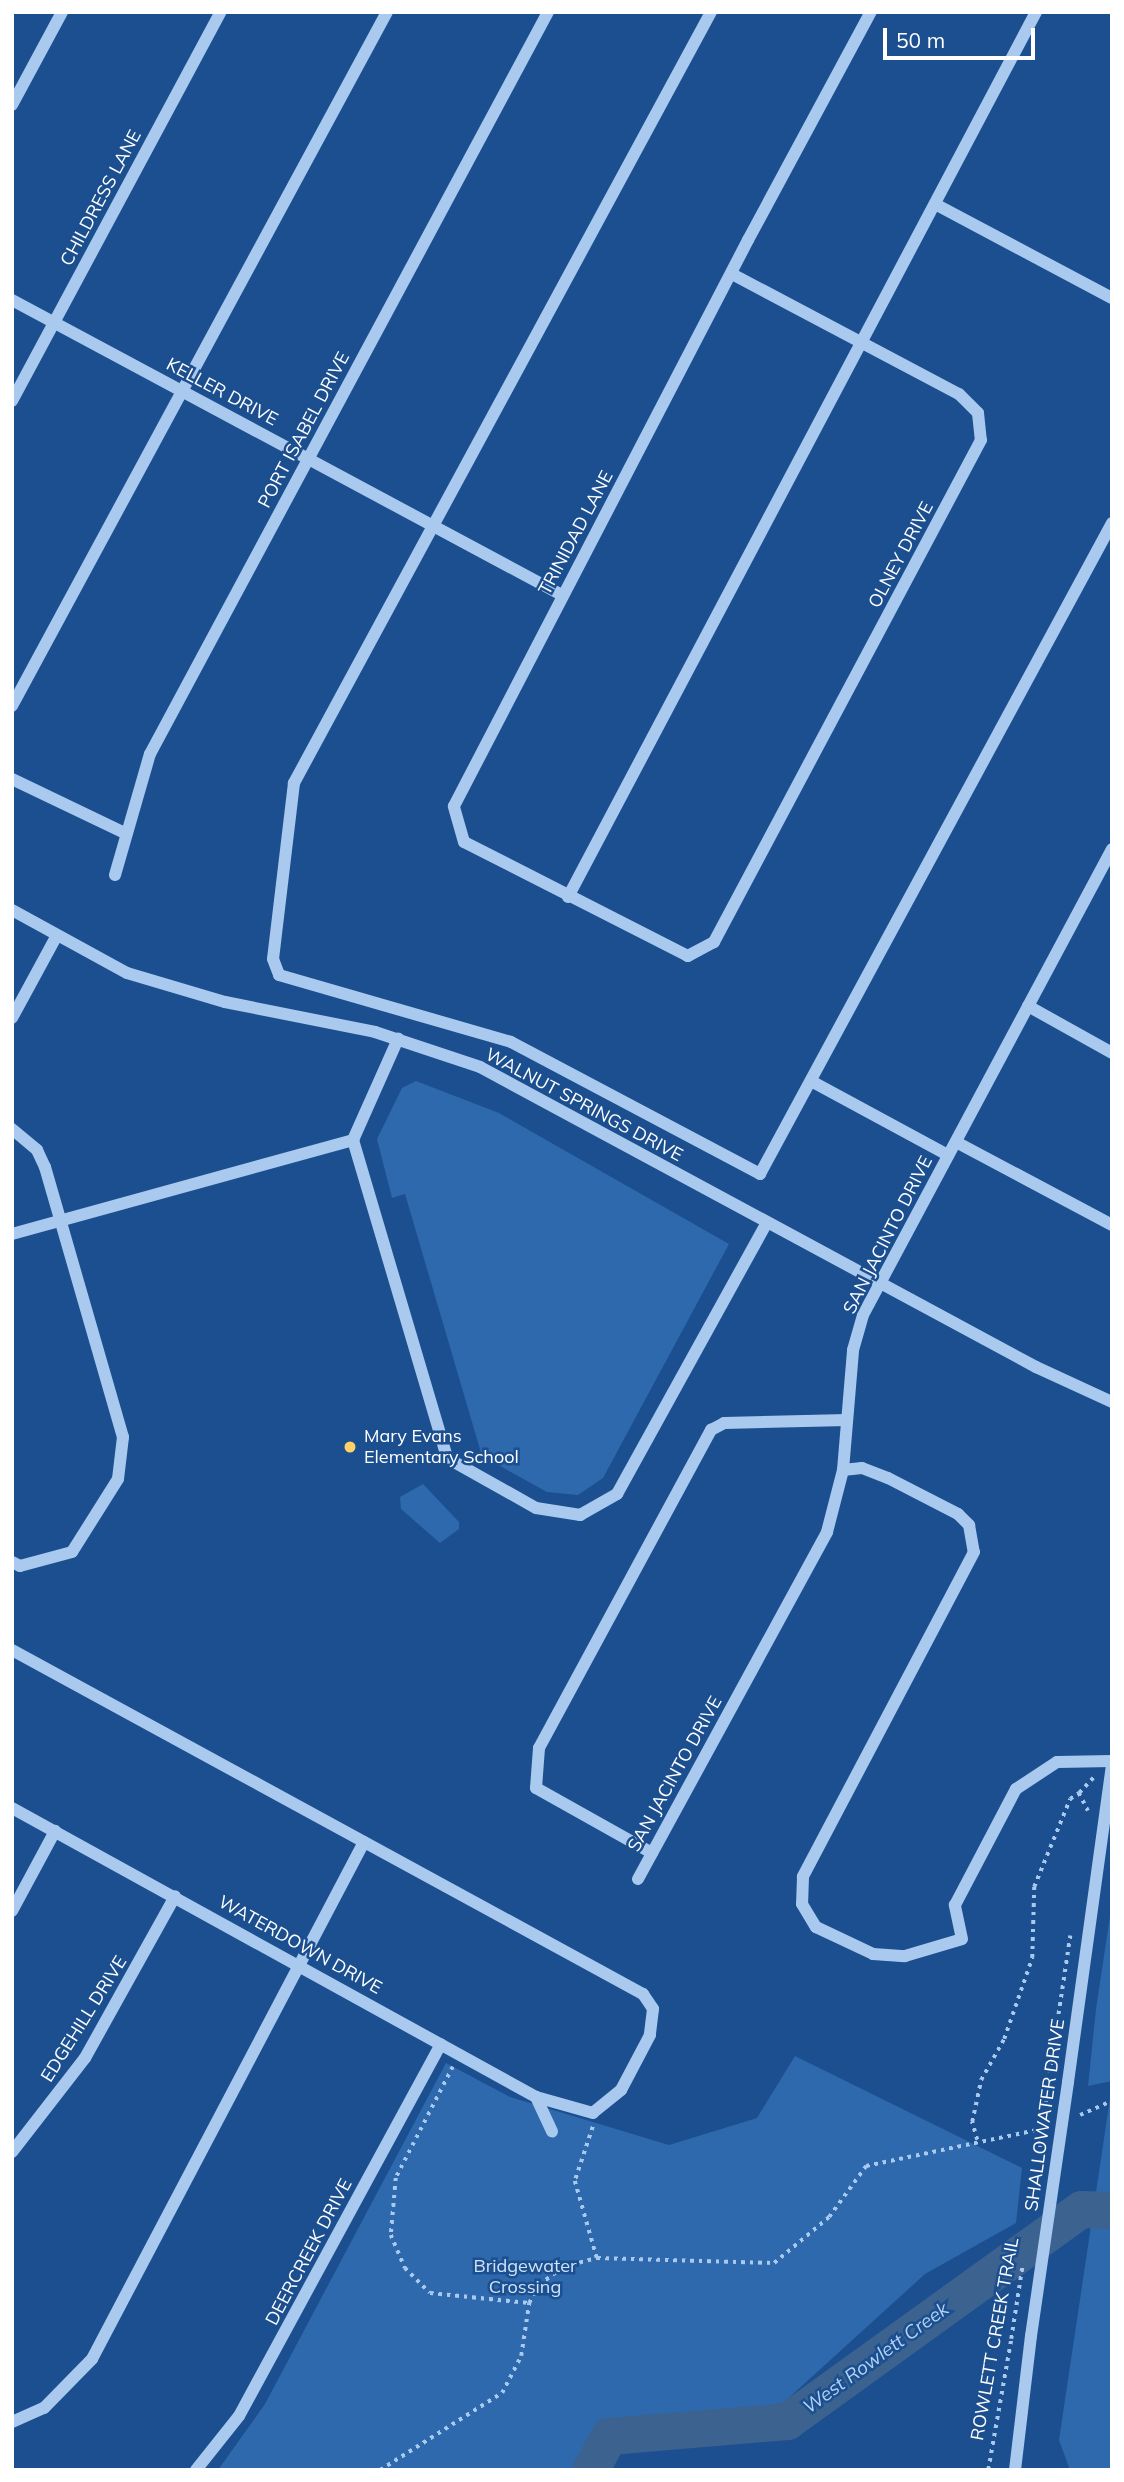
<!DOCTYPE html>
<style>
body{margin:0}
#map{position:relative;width:1124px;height:2482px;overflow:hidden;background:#1b4f8f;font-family:Mulish,sans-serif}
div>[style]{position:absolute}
.green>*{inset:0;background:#2e69ad}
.river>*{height:37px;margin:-18.5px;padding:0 18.5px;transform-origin:18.5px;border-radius:18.5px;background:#3c6290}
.path>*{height:3.5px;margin-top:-1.75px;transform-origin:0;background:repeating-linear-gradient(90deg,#a9c9ee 0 3.5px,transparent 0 8.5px)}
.minor>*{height:12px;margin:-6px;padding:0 6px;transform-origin:6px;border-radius:6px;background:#a9c9ee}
.path-bridge>*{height:3.5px;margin-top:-1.75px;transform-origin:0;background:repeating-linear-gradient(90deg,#a9c9ee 0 3.5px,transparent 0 8.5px)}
.minor-bridge>*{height:12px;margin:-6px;padding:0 6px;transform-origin:6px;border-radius:6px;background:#a9c9ee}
.dots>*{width:19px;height:19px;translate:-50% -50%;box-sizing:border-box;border:4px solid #1b4f8f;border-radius:50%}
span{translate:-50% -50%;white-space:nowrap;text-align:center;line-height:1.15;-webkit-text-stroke:5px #1b4f8f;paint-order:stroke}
.street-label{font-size:18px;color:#fff}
.poi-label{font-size:18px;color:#fff}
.left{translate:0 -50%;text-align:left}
.park-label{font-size:18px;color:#cfe3fa}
.water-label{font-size:19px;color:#b5d3f5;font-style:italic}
.frame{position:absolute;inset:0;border:14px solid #fff;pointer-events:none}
.scale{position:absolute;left:883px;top:28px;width:152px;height:32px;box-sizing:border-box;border:4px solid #fff;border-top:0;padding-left:9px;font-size:21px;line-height:24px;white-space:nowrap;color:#fff;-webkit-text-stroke:5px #1b4f8f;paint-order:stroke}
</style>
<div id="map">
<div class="green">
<i style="clip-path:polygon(416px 1081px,499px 1113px,729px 1244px,603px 1478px,578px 1495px,547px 1492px,482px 1456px,405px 1194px,392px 1198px,377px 1139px,402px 1088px)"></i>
<i style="clip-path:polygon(423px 1484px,459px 1522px,459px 1529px,440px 1543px,401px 1509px,400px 1497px)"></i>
<i style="clip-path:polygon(1112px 1903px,1112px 2081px,1088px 2086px,1096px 2009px)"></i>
<i style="clip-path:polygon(795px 2056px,1022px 2168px,1016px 2223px,925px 2274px,782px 2404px,608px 2424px,581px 2470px,218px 2470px,265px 2404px,446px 2063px,510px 2097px,669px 2145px,757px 2118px)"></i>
<i style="clip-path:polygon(1112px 2085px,1112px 2470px,1070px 2470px,1059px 2440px)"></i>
</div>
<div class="river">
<i style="left:590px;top:2470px;width:39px;rotate:-61deg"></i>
<i style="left:609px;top:2436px;width:179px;rotate:-4.8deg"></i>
<i style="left:787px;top:2421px;width:362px;rotate:-35.8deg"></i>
<i style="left:1081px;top:2209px;width:31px;rotate:2deg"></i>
</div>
<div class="path">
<i style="left:1079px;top:1793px;width:22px;rotate:-47deg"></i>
<i style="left:453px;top:2067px;width:125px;rotate:117.2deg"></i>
<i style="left:396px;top:2178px;width:57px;rotate:95deg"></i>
<i style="left:391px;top:2235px;width:36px;rotate:67deg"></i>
<i style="left:405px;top:2268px;width:35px;rotate:45deg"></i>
<i style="left:430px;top:2293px;width:100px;rotate:5.8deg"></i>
<i style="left:1047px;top:2090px;width:156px;rotate:-81.5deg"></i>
<i style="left:1080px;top:2115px;width:35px;rotate:-24deg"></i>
<i style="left:593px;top:2127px;width:57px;rotate:108.4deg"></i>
<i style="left:575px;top:2181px;width:80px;rotate:74.1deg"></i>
<i style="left:977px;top:2140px;width:19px;rotate:-106deg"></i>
<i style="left:972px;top:2122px;width:43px;rotate:-77.9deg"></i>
<i style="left:981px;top:2080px;width:47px;rotate:-60.7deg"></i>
<i style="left:1004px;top:2039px;width:86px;rotate:-70.9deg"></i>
<i style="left:1032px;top:1958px;width:71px;rotate:-88.4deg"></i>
<i style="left:1034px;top:1887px;width:95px;rotate:-67.8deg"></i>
<i style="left:1070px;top:1799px;width:11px;rotate:-34deg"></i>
<i style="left:1079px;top:1793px;width:20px;rotate:63deg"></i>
<i style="left:380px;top:2470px;width:144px;rotate:-32.3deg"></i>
<i style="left:502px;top:2393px;width:42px;rotate:-62.8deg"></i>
<i style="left:521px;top:2356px;width:54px;rotate:-81.4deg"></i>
<i style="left:529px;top:2303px;width:21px;rotate:-61deg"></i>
<i style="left:539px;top:2285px;width:30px;rotate:-37deg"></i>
<i style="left:563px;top:2267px;width:35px;rotate:-15deg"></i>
<i style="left:597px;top:2258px;width:177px;rotate:1.6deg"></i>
<i style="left:774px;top:2263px;width:72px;rotate:-39.9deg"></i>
<i style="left:829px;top:2217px;width:63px;rotate:-54deg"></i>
<i style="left:866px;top:2166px;width:185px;rotate:-11.9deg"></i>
<i style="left:988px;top:2470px;width:133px;rotate:-80deg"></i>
</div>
<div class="minor">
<i style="left:711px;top:12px;width:877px;rotate:118.41deg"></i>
<i style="left:294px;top:783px;width:177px;rotate:96.8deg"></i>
<i style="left:273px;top:959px;width:17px;rotate:69deg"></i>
<i style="left:279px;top:975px;width:241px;rotate:16.1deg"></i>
<i style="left:511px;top:1042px;width:282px;rotate:27.9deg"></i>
<i style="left:760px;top:1174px;width:740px;rotate:-61.6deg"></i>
<i style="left:12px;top:105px;width:106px;rotate:-61.7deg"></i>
<i style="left:935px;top:204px;width:200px;rotate:28deg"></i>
<i style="left:732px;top:274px;width:257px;rotate:27.9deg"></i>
<i style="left:959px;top:394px;width:27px;rotate:45deg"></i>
<i style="left:978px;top:413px;width:27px;rotate:84deg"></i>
<i style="left:981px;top:440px;width:569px;rotate:118.01deg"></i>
<i style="left:714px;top:942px;width:30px;rotate:152deg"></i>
<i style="left:688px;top:956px;width:251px;rotate:-153deg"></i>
<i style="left:464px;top:842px;width:37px;rotate:-106deg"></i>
<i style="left:454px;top:806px;width:638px;rotate:-62.55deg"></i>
<i style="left:748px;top:240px;width:259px;rotate:-61.7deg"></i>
<i style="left:12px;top:300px;width:624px;rotate:28.21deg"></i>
<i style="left:12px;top:401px;width:442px;rotate:-61.8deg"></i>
<i style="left:12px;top:706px;width:789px;rotate:-61.62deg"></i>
<i style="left:12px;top:779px;width:127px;rotate:25.6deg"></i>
<i style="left:115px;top:875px;width:126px;rotate:-73.9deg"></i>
<i style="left:150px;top:754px;width:842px;rotate:-61.79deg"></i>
<i style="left:568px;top:897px;width:1001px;rotate:-62.13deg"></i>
<i style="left:12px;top:910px;width:131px;rotate:28.7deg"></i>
<i style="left:127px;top:973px;width:102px;rotate:16.5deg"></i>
<i style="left:225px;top:1002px;width:153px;rotate:11.3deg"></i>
<i style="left:375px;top:1032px;width:111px;rotate:18.4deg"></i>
<i style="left:480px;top:1067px;width:632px;rotate:28.35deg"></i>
<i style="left:1036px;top:1367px;width:84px;rotate:24.7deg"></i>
<i style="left:1028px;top:1006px;width:96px;rotate:29.2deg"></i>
<i style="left:12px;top:1018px;width:94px;rotate:-61.5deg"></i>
<i style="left:811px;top:1081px;width:156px;rotate:28.4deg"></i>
<i style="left:12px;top:1129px;width:33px;rotate:40deg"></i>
<i style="left:37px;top:1150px;width:19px;rotate:65deg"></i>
<i style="left:45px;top:1167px;width:281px;rotate:73.9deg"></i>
<i style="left:123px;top:1437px;width:42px;rotate:96.8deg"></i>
<i style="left:118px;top:1479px;width:86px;rotate:122.2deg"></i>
<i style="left:72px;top:1552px;width:54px;rotate:164.9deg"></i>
<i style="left:20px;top:1566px;width:9px;rotate:-153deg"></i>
<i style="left:353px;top:1140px;width:111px;rotate:-66deg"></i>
<i style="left:956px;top:1142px;width:177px;rotate:28deg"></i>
<i style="left:12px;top:1234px;width:354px;rotate:-15.4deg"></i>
<i style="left:353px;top:1140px;width:332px;rotate:73.5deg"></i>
<i style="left:447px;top:1458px;width:102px;rotate:29.3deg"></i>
<i style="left:536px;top:1508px;width:45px;rotate:9deg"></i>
<i style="left:580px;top:1515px;width:43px;rotate:-29.6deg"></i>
<i style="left:617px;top:1494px;width:308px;rotate:-61.1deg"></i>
<i style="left:843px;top:1470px;width:19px;rotate:-6deg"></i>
<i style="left:862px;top:1468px;width:28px;rotate:21deg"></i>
<i style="left:888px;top:1478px;width:79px;rotate:27.2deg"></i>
<i style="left:958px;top:1514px;width:16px;rotate:45deg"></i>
<i style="left:969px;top:1525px;width:27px;rotate:80deg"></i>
<i style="left:974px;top:1552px;width:367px;rotate:117.8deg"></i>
<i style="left:803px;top:1877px;width:27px;rotate:92deg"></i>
<i style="left:802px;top:1904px;width:27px;rotate:59deg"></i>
<i style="left:816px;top:1927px;width:63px;rotate:25.3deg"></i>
<i style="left:873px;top:1954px;width:32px;rotate:4deg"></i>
<i style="left:905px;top:1956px;width:59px;rotate:-16.6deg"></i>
<i style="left:962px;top:1939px;width:35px;rotate:-102deg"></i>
<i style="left:955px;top:1905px;width:131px;rotate:-62.3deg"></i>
<i style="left:1016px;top:1789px;width:49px;rotate:-33.4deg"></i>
<i style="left:1057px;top:1762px;width:55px;rotate:-1deg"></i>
<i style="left:12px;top:1650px;width:719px;rotate:28.6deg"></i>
<i style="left:643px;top:1994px;width:18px;rotate:56deg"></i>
<i style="left:653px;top:2009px;width:26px;rotate:97deg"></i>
<i style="left:650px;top:2035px;width:62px;rotate:117.8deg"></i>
<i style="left:621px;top:2090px;width:36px;rotate:141deg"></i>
<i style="left:593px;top:2113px;width:59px;rotate:-164.3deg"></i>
<i style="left:12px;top:1808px;width:598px;rotate:28.88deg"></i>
<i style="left:536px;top:2097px;width:38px;rotate:65deg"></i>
<i style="left:652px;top:1853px;width:133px;rotate:-150.7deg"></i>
<i style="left:536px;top:1788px;width:40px;rotate:-85.7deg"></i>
<i style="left:539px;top:1748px;width:362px;rotate:-61.6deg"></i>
<i style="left:711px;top:1430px;width:15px;rotate:-28deg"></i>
<i style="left:724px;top:1423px;width:123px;rotate:-1.4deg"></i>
<i style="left:638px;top:1879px;width:395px;rotate:-61.4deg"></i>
<i style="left:827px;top:1532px;width:64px;rotate:-75.5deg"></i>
<i style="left:843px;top:1470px;width:120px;rotate:-85.2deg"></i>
<i style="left:853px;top:1350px;width:36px;rotate:-74deg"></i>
<i style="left:863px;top:1315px;width:528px;rotate:-61.88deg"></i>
<i style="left:12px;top:1911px;width:91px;rotate:-61.7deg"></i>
<i style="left:1068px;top:2082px;width:320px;rotate:-82.1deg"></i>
<i style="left:12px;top:2152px;width:119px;rotate:-52.2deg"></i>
<i style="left:85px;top:2058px;width:185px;rotate:-60.9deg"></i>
<i style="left:12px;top:2422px;width:35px;rotate:-24deg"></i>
<i style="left:44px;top:2408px;width:69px;rotate:-45.6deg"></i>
<i style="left:92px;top:2359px;width:584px;rotate:-62.25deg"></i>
<i style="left:196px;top:2470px;width:69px;rotate:-51.5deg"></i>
<i style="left:239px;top:2416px;width:423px;rotate:-61.5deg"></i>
<i style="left:1015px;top:2470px;width:135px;rotate:-83.2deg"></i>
</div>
<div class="path-bridge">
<i style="left:1038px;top:2164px;width:75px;rotate:-83.1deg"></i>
<i style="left:1011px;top:2339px;width:72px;rotate:-81.2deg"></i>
</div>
<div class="minor-bridge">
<i style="left:1031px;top:2336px;width:257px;rotate:-81.7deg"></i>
</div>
<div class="dots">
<i style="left:350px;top:1447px;background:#ffd166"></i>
</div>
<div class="street-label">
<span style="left:101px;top:198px;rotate:-62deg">CHILDRESS LANE</span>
<span style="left:222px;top:392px;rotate:28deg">KELLER DRIVE</span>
<span style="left:304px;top:430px;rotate:-62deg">PORT ISABEL DRIVE</span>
<span style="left:576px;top:533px;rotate:-62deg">TRINIDAD LANE</span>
<span style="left:901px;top:555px;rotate:-62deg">OLNEY DRIVE</span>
<span style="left:584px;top:1105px;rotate:28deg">WALNUT SPRINGS DRIVE</span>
<span style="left:888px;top:1235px;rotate:-63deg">SAN JACINTO DRIVE</span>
<span style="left:675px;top:1774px;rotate:-61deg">SAN JACINTO DRIVE</span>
<span style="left:300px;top:1945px;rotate:29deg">WATERDOWN DRIVE</span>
<span style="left:84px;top:2019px;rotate:-58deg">EDGEHILL DRIVE</span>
<span style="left:1045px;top:2115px;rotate:-82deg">SHALLOWATER DRIVE</span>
<span style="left:309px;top:2252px;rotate:-62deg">DEERCREEK DRIVE</span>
<span style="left:995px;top:2339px;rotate:-80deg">ROWLETT CREEK TRAIL</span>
</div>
<div class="poi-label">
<span class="left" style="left:364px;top:1447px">Mary Evans<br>Elementary School</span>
</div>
<div class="park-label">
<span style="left:525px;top:2277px">Bridgewater<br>Crossing</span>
</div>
<div class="water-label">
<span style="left:876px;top:2358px;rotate:-36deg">West Rowlett Creek</span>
</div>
<div class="frame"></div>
<div class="scale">50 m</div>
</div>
